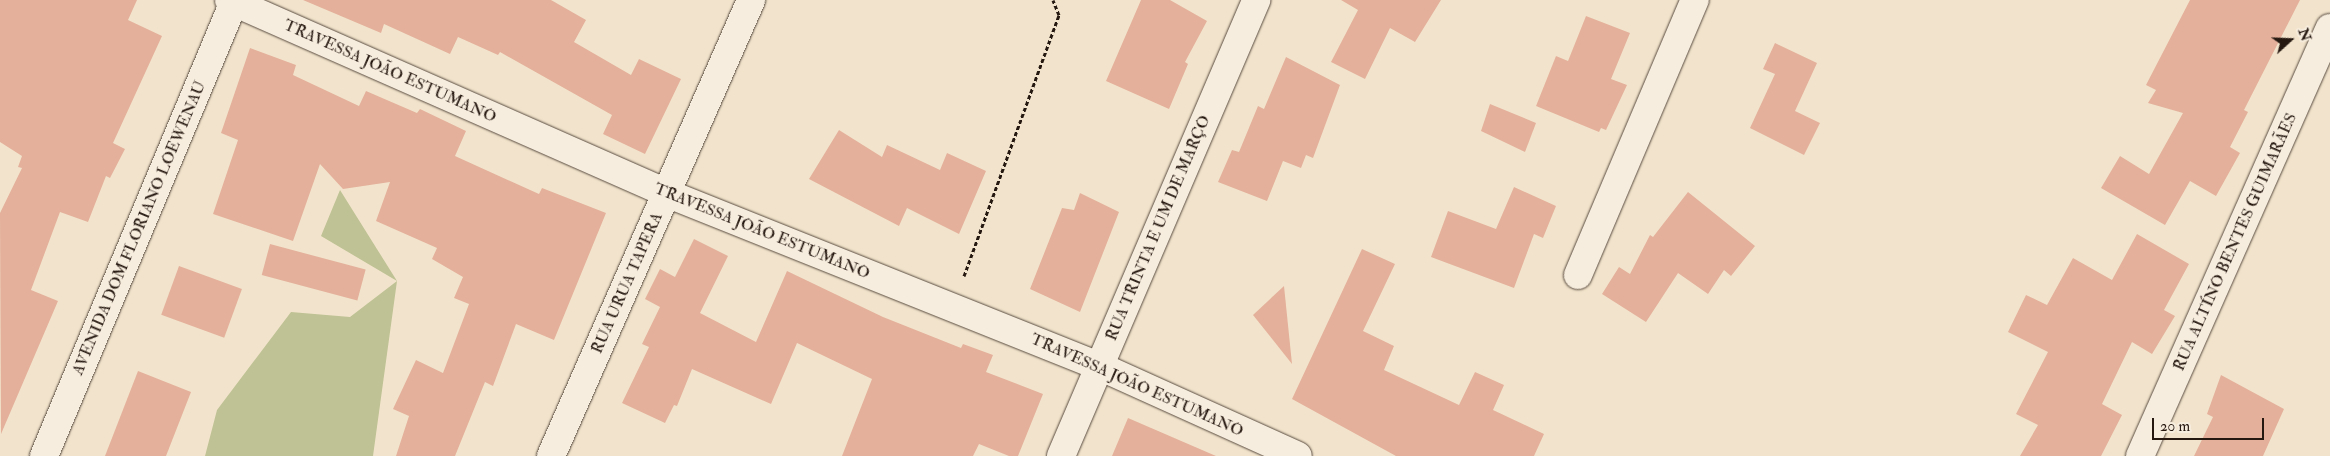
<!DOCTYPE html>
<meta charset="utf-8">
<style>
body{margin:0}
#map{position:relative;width:2330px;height:456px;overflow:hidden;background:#f2e4cc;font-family:"IM FELL Double Pica",serif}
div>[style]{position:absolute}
.green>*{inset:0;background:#bfc294}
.building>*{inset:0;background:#e4b09b;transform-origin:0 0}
.path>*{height:3px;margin-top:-1.5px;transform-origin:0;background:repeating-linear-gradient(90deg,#251810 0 4px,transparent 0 6.5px)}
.roads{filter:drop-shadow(0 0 1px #584b3f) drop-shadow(0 0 1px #584b3f)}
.minor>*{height:28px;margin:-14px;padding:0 14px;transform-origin:14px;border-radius:14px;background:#f7edde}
span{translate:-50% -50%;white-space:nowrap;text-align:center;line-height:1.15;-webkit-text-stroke:4px #f7edde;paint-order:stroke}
.street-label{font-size:16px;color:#251810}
.north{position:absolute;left:2265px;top:15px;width:50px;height:50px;-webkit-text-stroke:4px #f7edde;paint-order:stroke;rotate:70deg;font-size:14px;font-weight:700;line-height:20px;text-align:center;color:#251810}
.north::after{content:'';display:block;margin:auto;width:18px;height:22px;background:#251810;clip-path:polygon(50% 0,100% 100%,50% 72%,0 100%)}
.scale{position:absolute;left:2152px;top:418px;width:112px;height:22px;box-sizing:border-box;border:2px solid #251810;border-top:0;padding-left:6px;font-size:15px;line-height:18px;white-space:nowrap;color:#251810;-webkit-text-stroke:4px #f7edde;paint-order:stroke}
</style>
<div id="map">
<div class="green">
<i style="clip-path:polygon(340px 190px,397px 281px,373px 456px,205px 456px,217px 410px,291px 312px,350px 317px,397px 281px,321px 236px)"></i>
</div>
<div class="building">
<i style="clip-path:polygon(0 0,137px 0,128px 20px,162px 36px,113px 143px,125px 149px,110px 178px,106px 176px,88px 222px,60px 212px,31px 290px,58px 301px,1px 434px,0 213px,22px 168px,18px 167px,22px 156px,0 142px)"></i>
<i style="clip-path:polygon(303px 0,551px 0,586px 20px,574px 42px,631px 75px,639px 59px,681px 79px,645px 154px,603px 134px,612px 115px,500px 52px,498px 55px,458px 37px,450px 54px,384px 24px,381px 33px)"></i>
<i style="clip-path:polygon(1141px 0,1170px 0,1207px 21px,1185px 62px,1188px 64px,1169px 109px,1106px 81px)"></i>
<i style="clip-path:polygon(1341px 0,1441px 0,1415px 42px,1390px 28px,1365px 79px,1331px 62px,1358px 10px)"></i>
<i style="clip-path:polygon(2190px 0,2300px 0,2244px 110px,2248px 112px,2230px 147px,2240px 153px,2216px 196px,2190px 181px,2165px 225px,2101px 188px,2120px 156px,2149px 174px,2183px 113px,2148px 103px,2156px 90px,2146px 85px)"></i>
<i style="clip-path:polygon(1586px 16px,1630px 33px,1611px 79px,1627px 85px,1606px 130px,1601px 128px,1599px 132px,1536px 106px,1556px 56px,1568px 61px)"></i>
<i style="clip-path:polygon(1775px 43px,1817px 63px,1795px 111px,1820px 123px,1804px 155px,1750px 128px,1775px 74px,1763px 69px)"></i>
<i style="clip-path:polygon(250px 48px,296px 65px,293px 75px,359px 106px,366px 91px,417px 113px,420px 109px,466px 131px,455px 156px,539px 194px,542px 188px,606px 213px,554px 340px,516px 324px,493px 386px,485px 382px,455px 456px,396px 456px,409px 416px,393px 409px,416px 360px,443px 373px,469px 304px,454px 298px,463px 277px,432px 259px,437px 248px,376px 221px,390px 182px,343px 189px,320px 164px,293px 241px,213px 214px,238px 140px,221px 133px)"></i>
<i style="clip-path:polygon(1286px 57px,1340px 85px,1313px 158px,1306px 155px,1301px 168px,1283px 161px,1267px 201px,1218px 182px,1232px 150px,1239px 152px,1258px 106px,1264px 109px)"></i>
<i style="clip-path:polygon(1490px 104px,1536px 123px,1525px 152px,1481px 131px)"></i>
<i style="clip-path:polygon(839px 130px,882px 157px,887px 145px,940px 170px,947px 153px,986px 171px,959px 234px,907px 208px,899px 226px,809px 179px)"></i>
<i style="clip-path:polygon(1514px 187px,1556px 206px,1543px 238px,1534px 234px,1514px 288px,1431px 257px,1448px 211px,1496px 229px)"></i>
<i style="clip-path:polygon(1688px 192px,1755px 246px,1731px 276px,1724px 270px,1708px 294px,1678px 273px,1646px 322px,1602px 294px,1619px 267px,1630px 274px,1650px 235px,1653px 237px)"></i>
<i style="clip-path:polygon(1080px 193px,1119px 212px,1080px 312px,1030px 289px,1062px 208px,1074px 210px)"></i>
<i style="clip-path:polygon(2137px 234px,2189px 264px,2164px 310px,2175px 316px,2152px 354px,2132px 342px,2102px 404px,2122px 415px,2101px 456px,2020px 456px,2038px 425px,2016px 414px,2048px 352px,2008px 332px,2026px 295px,2047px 305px,2073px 258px,2112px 280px)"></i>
<i style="clip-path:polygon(694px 239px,728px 256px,700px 313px,756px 342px,787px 271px,883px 317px,961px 348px,963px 344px,993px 355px,986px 372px,1043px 394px,1018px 456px,1009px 456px,979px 444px,973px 456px,842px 456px,872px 379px,797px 343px,771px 404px,692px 369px,677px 406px,674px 405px,665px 423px,622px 403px,649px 347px,642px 344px,660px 307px,645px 299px,660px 269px,675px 277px)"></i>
<i style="left:270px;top:244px;width:99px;height:32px;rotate:15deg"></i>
<i style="clip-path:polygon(1362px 249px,1395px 264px,1363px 331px,1394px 346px,1384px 370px,1459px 405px,1475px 372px,1504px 385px,1493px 410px,1544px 434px,1534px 456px,1396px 456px,1292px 399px)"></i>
<i style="left:179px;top:266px;width:67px;height:52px;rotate:20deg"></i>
<i style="clip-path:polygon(1284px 286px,1292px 364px,1253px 315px)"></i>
<i style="clip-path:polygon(138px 371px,191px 392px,166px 456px,105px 456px)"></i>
<i style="clip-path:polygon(2221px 375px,2284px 409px,2263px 456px,2194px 456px,2213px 417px,2207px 414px)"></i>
<i style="clip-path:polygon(1128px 418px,1216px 456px,1112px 456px)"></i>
</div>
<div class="path">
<i style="left:964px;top:276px;width:278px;rotate:-70deg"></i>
<i style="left:1059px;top:15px;width:16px;rotate:-112deg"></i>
</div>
<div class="roads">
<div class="minor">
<i style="left:229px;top:0;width:478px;rotate:23.8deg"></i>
<i style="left:666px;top:193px;width:466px;rotate:21.8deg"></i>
<i style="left:1099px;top:366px;width:218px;rotate:24.3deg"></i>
<i style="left:1578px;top:275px;width:299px;rotate:-67deg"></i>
<i style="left:44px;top:456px;width:494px;rotate:-67.3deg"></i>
<i style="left:551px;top:456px;width:498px;rotate:-66.3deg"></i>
<i style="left:1061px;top:456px;width:496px;rotate:-66.8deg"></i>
<i style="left:2140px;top:456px;width:468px;rotate:-66.1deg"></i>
</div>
</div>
<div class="street-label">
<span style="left:390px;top:71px;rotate:24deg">TRAVESSA JOÃO ESTUMANO</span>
<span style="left:139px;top:228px;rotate:-67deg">AVENIDA DOM FLORIANO LOEWENAU</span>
<span style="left:1158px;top:228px;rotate:-67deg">RUA TRINTA E UM DE MARÇO</span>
<span style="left:762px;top:231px;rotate:22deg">TRAVESSA JOÃO ESTUMANO</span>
<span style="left:2235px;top:242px;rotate:-66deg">RUA ALTÍNO BENTES GUIMARÃES</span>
<span style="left:627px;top:283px;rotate:-66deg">RUA URUA TAPERA</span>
<span style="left:1137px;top:385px;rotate:24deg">TRAVESSA JOÃO ESTUMANO</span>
</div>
<div class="north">N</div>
<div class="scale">20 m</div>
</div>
